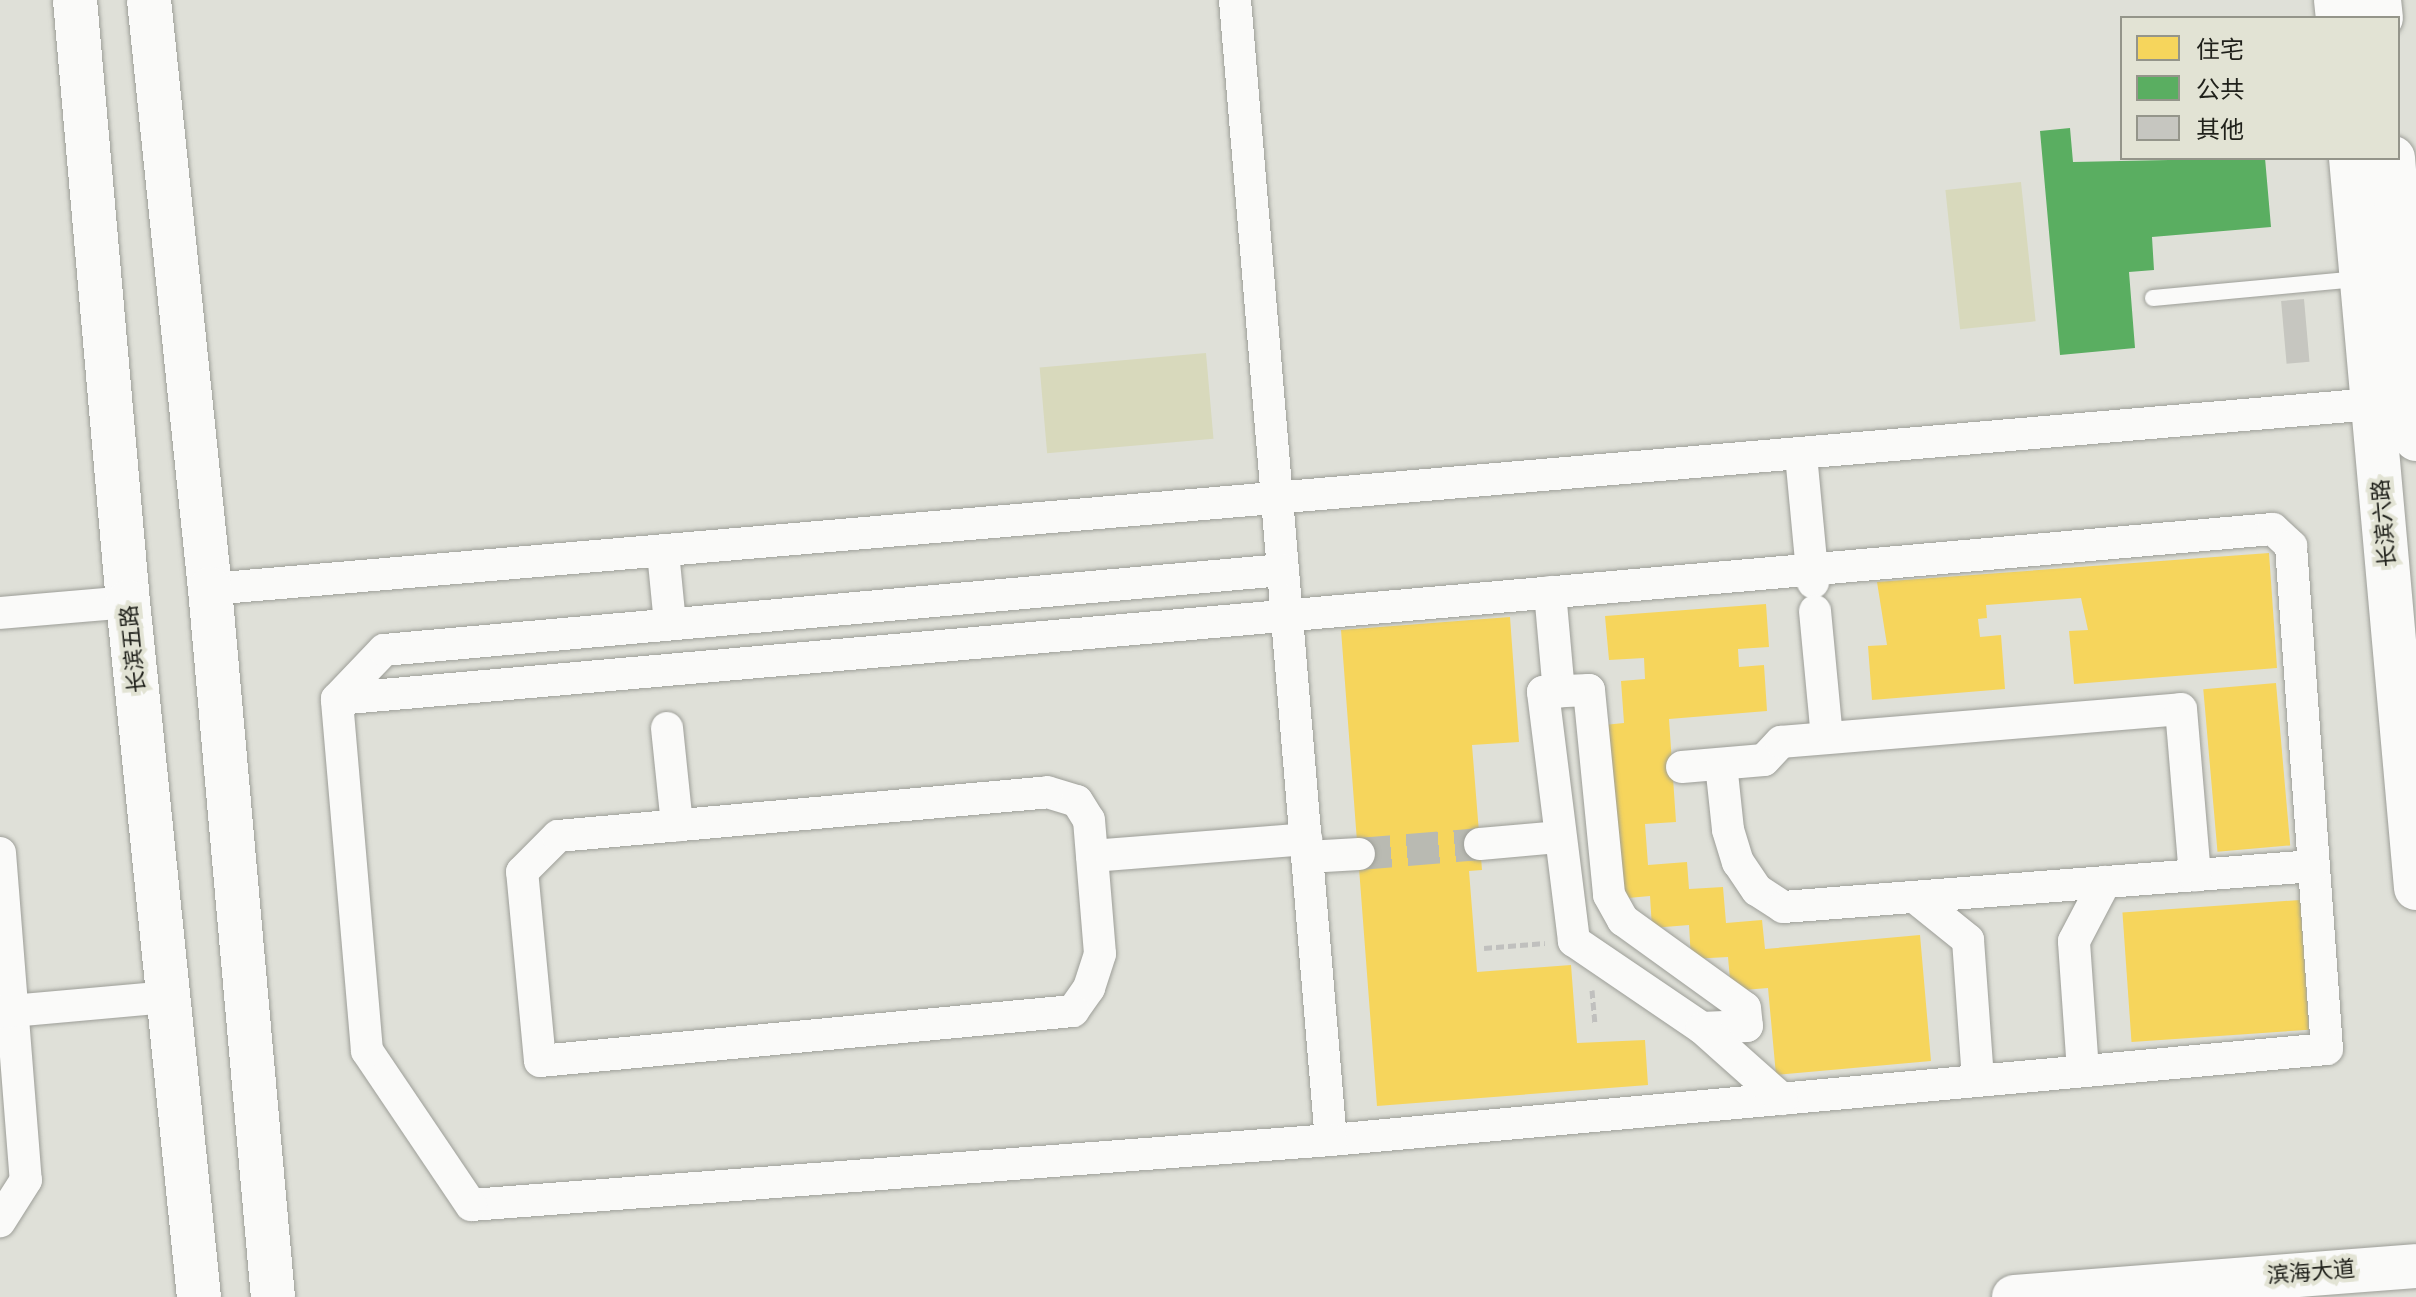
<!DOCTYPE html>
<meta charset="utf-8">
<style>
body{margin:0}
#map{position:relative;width:2416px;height:1297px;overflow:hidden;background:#dfe0d8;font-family:"Titillium Web","Noto Sans SC",sans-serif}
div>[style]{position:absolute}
.green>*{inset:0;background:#d8d9bc;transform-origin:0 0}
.homes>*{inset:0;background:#f6d55c;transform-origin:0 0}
.public>*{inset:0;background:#5aae61}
.building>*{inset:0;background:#c6c6c0;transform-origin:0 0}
.street-tunnel>*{height:32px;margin-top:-16px;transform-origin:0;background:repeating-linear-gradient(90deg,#b9bab2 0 32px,transparent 0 48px)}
.path>*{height:5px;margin-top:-2.5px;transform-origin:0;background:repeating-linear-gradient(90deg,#c0c0be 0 8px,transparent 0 12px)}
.roads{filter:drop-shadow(0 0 2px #9d9e98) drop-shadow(0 0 2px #9d9e98)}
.lane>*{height:16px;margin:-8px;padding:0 8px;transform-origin:8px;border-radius:8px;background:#fafaf9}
.street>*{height:32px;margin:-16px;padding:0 16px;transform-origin:16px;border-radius:16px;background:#fafaf9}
.secondary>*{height:44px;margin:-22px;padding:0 22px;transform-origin:22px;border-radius:22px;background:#fafaf9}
.highway>*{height:44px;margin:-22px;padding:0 22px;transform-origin:22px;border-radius:22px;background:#fafaf9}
span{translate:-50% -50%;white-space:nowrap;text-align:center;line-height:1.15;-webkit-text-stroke:8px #e2e3d4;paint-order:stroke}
.street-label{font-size:22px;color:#20211b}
.legend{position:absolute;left:2120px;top:16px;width:280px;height:144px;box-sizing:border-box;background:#e2e3d4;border:2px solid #94958a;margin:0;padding:10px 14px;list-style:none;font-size:24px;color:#20211b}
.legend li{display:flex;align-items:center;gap:16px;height:40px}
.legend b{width:40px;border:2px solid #94958a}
</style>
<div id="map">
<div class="green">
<i style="left:2021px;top:182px;width:140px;height:76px;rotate:84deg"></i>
<i style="left:1206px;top:353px;width:86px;height:167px;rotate:85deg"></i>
</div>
<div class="homes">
<i style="clip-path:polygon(2269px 553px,2277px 668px,2074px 684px,2069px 631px,2088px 630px,2081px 598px,1986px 605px,1987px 618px,1978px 619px,1980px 637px,2001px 635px,2005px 689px,1872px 700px,1868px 646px,1887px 645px,1877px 582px)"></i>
<i style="clip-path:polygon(1766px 604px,1769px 647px,1738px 649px,1739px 667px,1764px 665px,1767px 711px,1669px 719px,1676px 822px,1645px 824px,1648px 865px,1687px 862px,1689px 889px,1723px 887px,1726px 923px,1762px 920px,1765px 949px,1920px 935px,1931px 1061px,1776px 1075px,1768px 988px,1731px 991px,1728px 957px,1691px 959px,1689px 925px,1652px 928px,1650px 896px,1617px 899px,1604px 725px,1624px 723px,1621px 681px,1645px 679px,1644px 658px,1609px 660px,1605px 616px)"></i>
<i style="clip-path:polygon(1510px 617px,1519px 742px,1472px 745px,1482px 870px,1469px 871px,1477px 972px,1571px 965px,1577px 1043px,1645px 1040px,1648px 1085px,1377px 1106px,1341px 630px)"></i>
<i style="left:2276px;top:683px;width:163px;height:73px;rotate:85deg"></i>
<i style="left:2300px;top:900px;width:130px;height:178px;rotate:86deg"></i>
</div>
<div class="public">
<i style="clip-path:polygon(2070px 128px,2073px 162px,2265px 158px,2271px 227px,2152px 237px,2154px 270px,2129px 272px,2135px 348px,2060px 355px,2040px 131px)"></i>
</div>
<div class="building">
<i style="left:2304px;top:299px;width:63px;height:23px;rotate:85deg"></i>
</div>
<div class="street-tunnel">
<i style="left:1359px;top:854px;width:121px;rotate:-4.7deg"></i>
</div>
<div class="path">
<i style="left:1484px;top:948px;width:61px;rotate:-4.7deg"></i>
<i style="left:1592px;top:990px;width:35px;rotate:85deg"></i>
</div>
<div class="roads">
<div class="lane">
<i style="left:2153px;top:298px;width:207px;rotate:-5.3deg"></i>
</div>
<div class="street">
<i style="left:1235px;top:0;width:1144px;rotate:85.19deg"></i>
<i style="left:1801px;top:455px;width:128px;rotate:84.6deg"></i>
<i style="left:663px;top:552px;width:72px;rotate:84.4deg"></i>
<i style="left:210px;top:589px;width:2171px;rotate:-4.89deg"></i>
<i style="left:1550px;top:592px;width:100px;rotate:84.9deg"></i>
<i style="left:1815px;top:611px;width:127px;rotate:84.6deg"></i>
<i style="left:0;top:613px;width:128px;rotate:-4.9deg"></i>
<i style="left:1589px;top:690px;width:206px;rotate:84.4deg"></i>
<i style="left:1609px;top:895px;width:29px;rotate:61deg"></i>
<i style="left:1623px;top:920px;width:150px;rotate:35.8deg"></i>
<i style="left:1745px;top:1008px;width:18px;rotate:84deg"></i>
<i style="left:1747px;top:1026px;width:45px;rotate:177.5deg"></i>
<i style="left:1702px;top:1028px;width:155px;rotate:-145.8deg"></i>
<i style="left:1574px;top:941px;width:251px;rotate:-97.1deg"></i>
<i style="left:1543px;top:692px;width:46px;rotate:-2.5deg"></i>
<i style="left:337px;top:699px;width:1943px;rotate:-5.02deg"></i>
<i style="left:2273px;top:529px;width:25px;rotate:43deg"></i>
<i style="left:2291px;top:546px;width:504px;rotate:85.91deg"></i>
<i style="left:2327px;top:1049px;width:1000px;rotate:174.78deg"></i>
<i style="left:1331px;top:1140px;width:862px;rotate:175.68deg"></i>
<i style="left:471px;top:1205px;width:186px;rotate:-124deg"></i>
<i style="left:367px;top:1051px;width:353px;rotate:-94.9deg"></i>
<i style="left:337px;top:699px;width:68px;rotate:-46.2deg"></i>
<i style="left:384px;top:650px;width:902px;rotate:-5.09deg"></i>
<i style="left:667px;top:728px;width:98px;rotate:84.1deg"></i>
<i style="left:1721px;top:764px;width:66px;rotate:83.9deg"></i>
<i style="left:1728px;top:830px;width:34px;rotate:73deg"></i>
<i style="left:1738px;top:862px;width:34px;rotate:56deg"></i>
<i style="left:1757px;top:890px;width:31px;rotate:33deg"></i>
<i style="left:1783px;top:907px;width:532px;rotate:-4.42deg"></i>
<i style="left:1682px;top:767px;width:82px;rotate:-4.9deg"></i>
<i style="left:1764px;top:760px;width:25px;rotate:-47deg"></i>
<i style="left:1781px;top:742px;width:401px;rotate:-4.7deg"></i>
<i style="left:2181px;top:709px;width:167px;rotate:85.2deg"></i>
<i style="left:1047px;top:792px;width:31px;rotate:17deg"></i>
<i style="left:1077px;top:801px;width:22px;rotate:58deg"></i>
<i style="left:1089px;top:820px;width:134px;rotate:85.3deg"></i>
<i style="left:1100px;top:954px;width:36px;rotate:108deg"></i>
<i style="left:1089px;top:988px;width:28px;rotate:125deg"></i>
<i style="left:1073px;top:1011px;width:535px;rotate:174.64deg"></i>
<i style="left:540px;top:1061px;width:190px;rotate:-95.4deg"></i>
<i style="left:522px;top:872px;width:51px;rotate:-45deg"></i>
<i style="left:558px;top:836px;width:491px;rotate:-5.1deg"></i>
<i style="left:1480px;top:844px;width:78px;rotate:-5.1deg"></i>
<i style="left:0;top:853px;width:328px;rotate:85.5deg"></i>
<i style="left:26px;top:1180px;width:49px;rotate:122.4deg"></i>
<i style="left:1092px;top:856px;width:215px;rotate:-4.5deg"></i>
<i style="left:1307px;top:857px;width:52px;rotate:-3.3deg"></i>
<i style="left:1916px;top:898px;width:67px;rotate:38.9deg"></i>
<i style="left:1968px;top:940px;width:141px;rotate:85.9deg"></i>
<i style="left:0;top:1012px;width:168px;rotate:-5.1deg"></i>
<i style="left:1702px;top:1028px;width:107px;rotate:41.6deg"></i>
<i style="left:2083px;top:1071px;width:130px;rotate:-94deg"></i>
<i style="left:2074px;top:941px;width:67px;rotate:-62.3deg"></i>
</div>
<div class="secondary">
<i style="left:75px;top:0;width:604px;rotate:84.97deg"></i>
<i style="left:128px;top:602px;width:699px;rotate:84.17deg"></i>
<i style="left:149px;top:0;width:592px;rotate:84.09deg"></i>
<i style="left:210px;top:589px;width:711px;rotate:84.92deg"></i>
<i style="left:2336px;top:0;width:18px;rotate:84deg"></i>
<i style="left:2379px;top:0;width:18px;rotate:84deg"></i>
<i style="left:2351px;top:158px;width:733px;rotate:84.91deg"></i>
<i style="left:2393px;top:158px;width:282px;rotate:85.3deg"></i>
</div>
<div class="highway">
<i style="left:2014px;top:1297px;width:403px;rotate:-4.4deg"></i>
</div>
</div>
<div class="street-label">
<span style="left:2384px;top:523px;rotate:-95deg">长滨六路</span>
<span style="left:133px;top:649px;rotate:-96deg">长滨五路</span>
<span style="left:2311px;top:1272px;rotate:-5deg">滨海大道</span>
</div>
<ul class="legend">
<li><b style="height:22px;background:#f6d55c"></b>住宅</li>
<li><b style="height:22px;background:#5aae61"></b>公共</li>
<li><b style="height:22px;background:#c6c6c0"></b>其他</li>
</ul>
</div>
